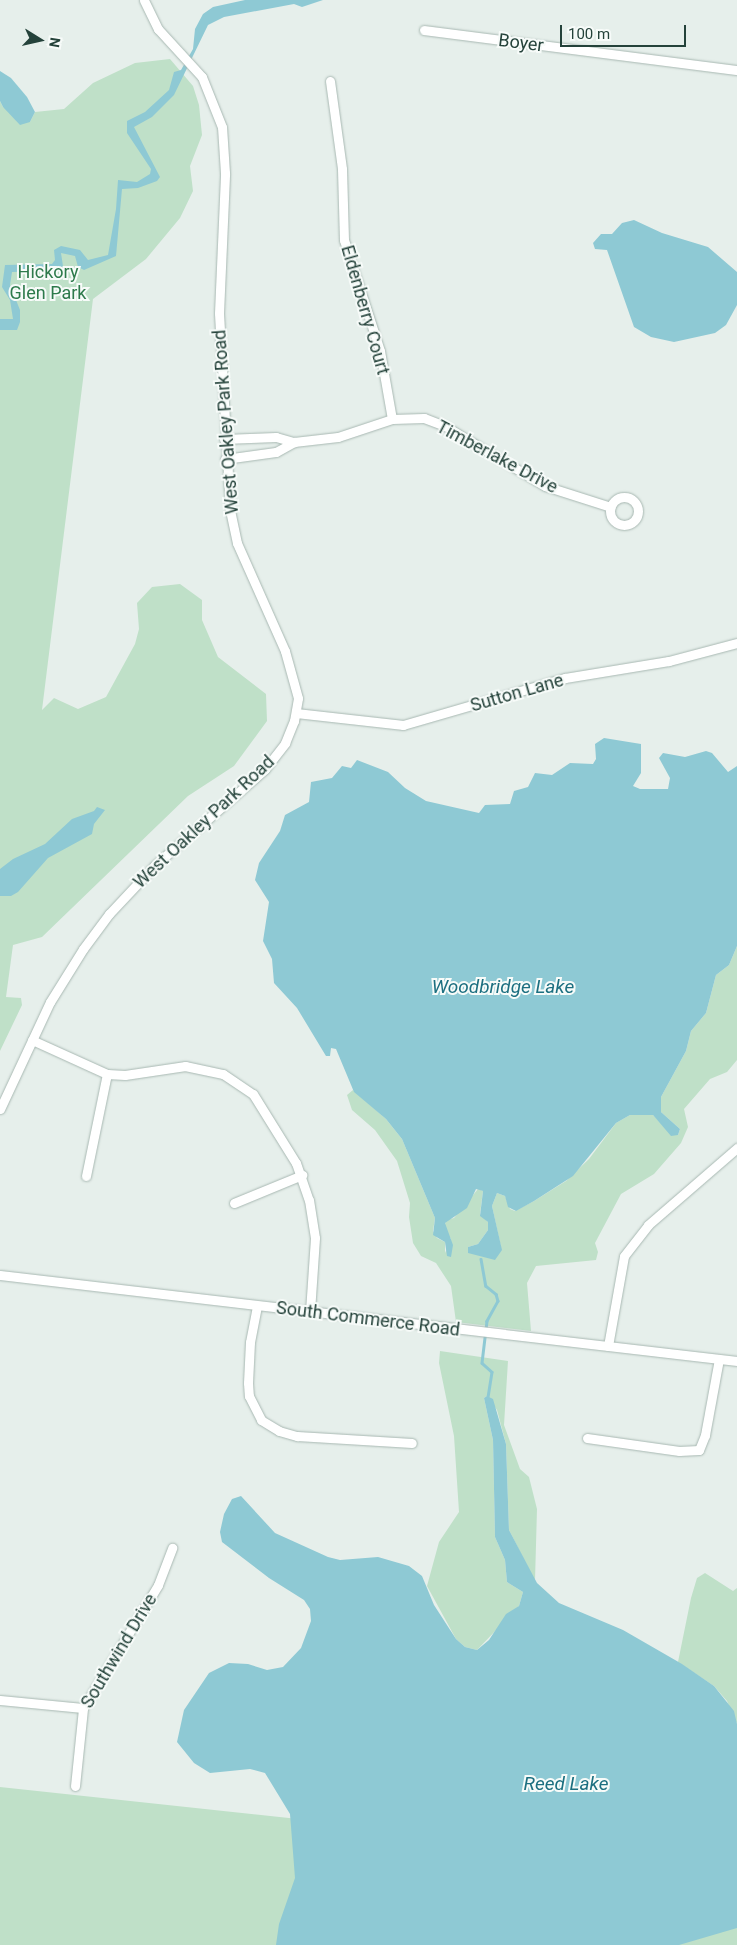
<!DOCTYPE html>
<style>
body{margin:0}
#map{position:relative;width:737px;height:1945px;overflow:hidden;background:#e6efeb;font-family:Roboto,sans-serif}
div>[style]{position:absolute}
.green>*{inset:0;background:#bfe0c8}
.water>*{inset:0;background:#8ec9d4}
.stream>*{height:2.5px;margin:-1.25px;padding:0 1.25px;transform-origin:1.25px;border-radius:1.25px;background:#8ec9d4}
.roads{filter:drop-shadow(0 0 1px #a8b8b2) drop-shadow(0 0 1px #a8b8b2)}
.minor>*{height:9px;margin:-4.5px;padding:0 4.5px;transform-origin:4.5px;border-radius:4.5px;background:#fff}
.minor>.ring{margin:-4.5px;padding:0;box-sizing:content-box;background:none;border:9px solid #fff;border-radius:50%}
span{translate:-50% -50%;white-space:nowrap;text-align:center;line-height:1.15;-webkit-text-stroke:4px #f7fbf9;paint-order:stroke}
.street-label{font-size:18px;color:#24423a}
.park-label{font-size:18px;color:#2d7a4b}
.water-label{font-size:19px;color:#1c6f80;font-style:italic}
.north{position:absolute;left:15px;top:15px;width:50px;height:50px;-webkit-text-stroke:4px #f7fbf9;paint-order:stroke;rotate:100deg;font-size:14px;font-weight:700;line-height:20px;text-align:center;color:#24423a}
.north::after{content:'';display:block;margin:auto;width:18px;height:22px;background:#24423a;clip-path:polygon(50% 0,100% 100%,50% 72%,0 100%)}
.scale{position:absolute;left:560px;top:25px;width:126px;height:22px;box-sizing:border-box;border:2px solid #24423a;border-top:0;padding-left:6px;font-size:15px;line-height:18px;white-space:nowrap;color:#24423a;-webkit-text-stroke:4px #f7fbf9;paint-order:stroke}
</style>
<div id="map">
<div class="green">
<i style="clip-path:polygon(170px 59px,193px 86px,199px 105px,202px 135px,190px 166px,193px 191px,180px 218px,146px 259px,93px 299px,42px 710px,54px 698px,78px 709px,106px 697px,135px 644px,139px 629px,137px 603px,152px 587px,180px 584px,202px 600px,202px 620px,218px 657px,266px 694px,267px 721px,234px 766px,188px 796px,42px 937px,13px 945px,6px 997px,21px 998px,22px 1005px,0 1051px,0 101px,3px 107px,30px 122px,35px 112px,64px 109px,93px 83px,135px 63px)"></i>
<i style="clip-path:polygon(737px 946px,737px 1060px,727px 1072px,710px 1079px,684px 1109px,688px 1127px,681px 1143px,654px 1174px,621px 1194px,595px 1243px,598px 1252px,596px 1260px,536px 1266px,527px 1283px,531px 1331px,456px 1322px,451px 1286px,436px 1263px,421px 1256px,413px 1243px,409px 1217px,410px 1203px,397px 1161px,375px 1130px,352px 1110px,347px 1095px,353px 1090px,386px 1119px,402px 1139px,435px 1218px,433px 1231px,437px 1238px,445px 1242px,445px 1253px,451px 1239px,444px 1228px,446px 1220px,454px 1218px,478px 1189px,483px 1191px,480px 1214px,488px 1222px,488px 1230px,478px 1244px,468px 1247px,501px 1247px,492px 1206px,497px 1193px,505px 1196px,510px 1209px,515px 1211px,534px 1201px,566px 1181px,589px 1159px,616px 1123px,630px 1115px,653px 1115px,668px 1131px,678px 1135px,680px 1129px,661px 1112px,661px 1097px,686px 1051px,691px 1031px,706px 1013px,716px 975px,729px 965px)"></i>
<i style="clip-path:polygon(440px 1351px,508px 1361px,504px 1425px,520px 1469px,529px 1477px,537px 1509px,535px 1581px,509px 1530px,506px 1444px,497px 1410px,487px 1396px,484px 1398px,493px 1440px,495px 1537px,505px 1560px,507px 1582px,523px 1592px,519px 1606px,477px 1650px,465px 1647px,456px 1639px,427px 1586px,439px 1542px,459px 1512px,454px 1436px,439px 1363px)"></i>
<i style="clip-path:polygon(705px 1573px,733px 1591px,737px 1588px,737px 1724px,727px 1701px,714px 1686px,678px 1662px,691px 1598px,697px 1578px)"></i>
<i style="clip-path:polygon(0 1787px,737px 1866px,737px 1945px,0 1945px)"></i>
</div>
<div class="water">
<i style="clip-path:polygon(245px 0,323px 0,302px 7px,294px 4px,224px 17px,208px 25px,174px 95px,152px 117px,134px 127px,160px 177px,157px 181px,138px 188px,122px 189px,116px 256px,84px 270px,78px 267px,75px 256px,61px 253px,63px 266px,57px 271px,12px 272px,10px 285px,20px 310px,20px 322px,17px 330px,0 330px,0 319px,13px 319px,10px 300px,2px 287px,5px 265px,52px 264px,55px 260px,54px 250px,61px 246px,80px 250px,88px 260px,108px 255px,116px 209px,118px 180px,137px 182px,150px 174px,151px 169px,127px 133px,127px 121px,145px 112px,169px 90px,174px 72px,181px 70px,193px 49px,195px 29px,203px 14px,213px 7px)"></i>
<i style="clip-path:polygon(0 71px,11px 78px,27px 97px,35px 112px,30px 122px,20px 125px,3px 107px,0 101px)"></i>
<i style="clip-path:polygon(634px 220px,662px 233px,708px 247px,737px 272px,737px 305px,726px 325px,715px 333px,674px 342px,651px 337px,634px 327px,607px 250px,595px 249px,593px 243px,601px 234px,612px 234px,622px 223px)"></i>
<i style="clip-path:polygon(604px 738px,641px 744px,641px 773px,633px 786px,640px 789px,668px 789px,670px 778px,659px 758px,663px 753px,685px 757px,706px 751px,712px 753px,728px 772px,737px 766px,737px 946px,729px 965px,716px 975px,706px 1013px,691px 1031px,686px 1051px,661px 1097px,661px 1112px,680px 1129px,678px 1135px,671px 1136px,653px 1115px,630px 1115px,616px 1123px,573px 1176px,534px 1201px,516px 1211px,508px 1207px,505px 1196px,497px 1193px,492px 1206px,502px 1250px,495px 1260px,468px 1253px,468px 1247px,478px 1244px,488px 1230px,488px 1222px,480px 1216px,483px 1191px,476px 1189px,467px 1208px,445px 1223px,453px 1245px,451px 1257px,447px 1256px,445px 1242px,433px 1235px,435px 1218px,402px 1139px,386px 1119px,354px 1092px,336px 1049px,331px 1048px,330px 1056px,326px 1056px,297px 1008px,274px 983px,272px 959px,263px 941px,269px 902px,255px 880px,259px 863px,280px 831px,285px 815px,309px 802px,311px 782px,332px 778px,342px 766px,351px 768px,357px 760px,388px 772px,405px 788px,426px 801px,479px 813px,485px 805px,510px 804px,514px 791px,528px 787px,535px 773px,552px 775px,570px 763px,593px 764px,596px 759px,595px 744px)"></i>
<i style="clip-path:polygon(97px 807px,105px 810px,94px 824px,92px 834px,48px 858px,18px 892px,11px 896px,0 896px,0 869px,13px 859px,45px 844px,72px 819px,94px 811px)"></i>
<i style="clip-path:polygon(487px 1396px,493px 1399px,506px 1444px,509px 1530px,537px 1583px,559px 1603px,623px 1630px,682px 1664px,714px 1686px,734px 1711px,737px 1724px,737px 1928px,679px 1945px,276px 1945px,279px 1924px,295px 1878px,290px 1814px,265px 1773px,250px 1769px,210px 1773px,194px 1763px,177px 1742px,184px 1710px,209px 1673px,229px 1663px,248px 1664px,267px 1670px,283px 1667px,301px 1648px,311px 1621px,310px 1609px,304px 1600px,269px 1578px,222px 1542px,220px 1532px,224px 1514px,232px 1499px,241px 1496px,275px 1533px,328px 1557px,340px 1560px,378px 1557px,409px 1566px,422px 1576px,434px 1605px,456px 1639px,465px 1647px,477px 1650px,489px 1640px,506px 1614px,519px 1606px,523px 1592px,507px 1582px,505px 1560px,495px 1537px,493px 1440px,484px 1398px)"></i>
</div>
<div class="stream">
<i style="left:481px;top:1259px;width:27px;rotate:80deg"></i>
<i style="left:486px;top:1286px;width:13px;rotate:39deg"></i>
<i style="left:496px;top:1294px;width:7px;rotate:74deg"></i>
<i style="left:498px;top:1301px;width:23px;rotate:119deg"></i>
<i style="left:487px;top:1321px;width:42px;rotate:96.8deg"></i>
<i style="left:482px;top:1363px;width:13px;rotate:42deg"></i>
<i style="left:492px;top:1372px;width:24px;rotate:99deg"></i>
</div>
<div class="roads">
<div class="minor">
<i style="left:424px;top:30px;width:316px;rotate:7.3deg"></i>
<i style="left:330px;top:81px;width:89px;rotate:82.2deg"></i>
<i style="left:342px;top:169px;width:71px;rotate:88.4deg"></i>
<i style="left:344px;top:240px;width:117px;rotate:72deg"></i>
<i style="left:380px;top:351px;width:69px;rotate:80deg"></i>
<i style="left:224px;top:439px;width:52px;rotate:-2.2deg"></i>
<i style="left:276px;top:437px;width:19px;rotate:16deg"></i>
<i style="left:225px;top:459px;width:51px;rotate:-7.8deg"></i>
<i style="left:276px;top:452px;width:21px;rotate:-29deg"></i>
<i style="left:294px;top:442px;width:44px;rotate:-6.5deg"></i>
<i style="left:338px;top:437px;width:57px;rotate:-18.4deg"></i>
<i style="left:392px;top:419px;width:32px;rotate:-2deg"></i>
<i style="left:424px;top:418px;width:22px;rotate:21deg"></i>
<i style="left:445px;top:426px;width:117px;rotate:31deg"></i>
<i style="left:545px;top:486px;width:69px;rotate:17.7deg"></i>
<i class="ring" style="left:610px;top:497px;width:19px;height:19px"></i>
<i style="left:296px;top:713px;width:108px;rotate:6.4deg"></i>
<i style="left:403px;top:725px;width:169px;rotate:-16.2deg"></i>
<i style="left:565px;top:678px;width:105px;rotate:-9.3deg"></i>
<i style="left:669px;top:661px;width:70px;rotate:-14.8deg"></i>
<i style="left:32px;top:1040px;width:82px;rotate:24.4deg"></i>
<i style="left:107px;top:1074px;width:18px;rotate:3deg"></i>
<i style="left:125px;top:1075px;width:61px;rotate:-8.5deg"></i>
<i style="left:185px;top:1066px;width:39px;rotate:12deg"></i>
<i style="left:223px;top:1074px;width:36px;rotate:34deg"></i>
<i style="left:253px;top:1094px;width:81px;rotate:58.1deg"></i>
<i style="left:296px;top:1163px;width:39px;rotate:71deg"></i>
<i style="left:309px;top:1200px;width:38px;rotate:81deg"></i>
<i style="left:315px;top:1238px;width:74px;rotate:93.9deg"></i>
<i style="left:0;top:1109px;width:118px;rotate:-65deg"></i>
<i style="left:50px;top:1002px;width:62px;rotate:-58.1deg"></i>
<i style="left:83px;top:949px;width:44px;rotate:-53.4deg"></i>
<i style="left:109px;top:914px;width:67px;rotate:-46.8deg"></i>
<i style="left:155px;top:865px;width:146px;rotate:-41.1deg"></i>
<i style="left:265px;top:769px;width:33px;rotate:-52deg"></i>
<i style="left:285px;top:743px;width:24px;rotate:-68deg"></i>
<i style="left:294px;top:721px;width:23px;rotate:-80deg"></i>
<i style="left:298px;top:698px;width:49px;rotate:-105.5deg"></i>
<i style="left:285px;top:651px;width:118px;rotate:-114deg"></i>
<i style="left:237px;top:543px;width:34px;rotate:-102deg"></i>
<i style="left:230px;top:510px;width:197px;rotate:-93.2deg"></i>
<i style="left:219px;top:313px;width:140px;rotate:-87.5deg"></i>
<i style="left:225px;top:173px;width:46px;rotate:-93.7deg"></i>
<i style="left:222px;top:127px;width:54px;rotate:-111.8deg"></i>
<i style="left:202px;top:77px;width:65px;rotate:-132.5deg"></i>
<i style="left:158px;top:29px;width:32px;rotate:-116deg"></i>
<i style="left:86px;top:1176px;width:104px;rotate:-78.4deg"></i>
<i style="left:234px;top:1203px;width:74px;rotate:-22.4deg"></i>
<i style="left:0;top:1275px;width:742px;rotate:6.66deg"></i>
<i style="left:257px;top:1306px;width:37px;rotate:101deg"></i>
<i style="left:250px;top:1342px;width:41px;rotate:92.8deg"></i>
<i style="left:248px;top:1383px;width:13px;rotate:86deg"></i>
<i style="left:249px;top:1396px;width:27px;rotate:63deg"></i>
<i style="left:261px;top:1420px;width:21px;rotate:31deg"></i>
<i style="left:279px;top:1431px;width:19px;rotate:16deg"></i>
<i style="left:297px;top:1436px;width:115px;rotate:3.5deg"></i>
<i style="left:608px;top:1346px;width:91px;rotate:-79.9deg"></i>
<i style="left:624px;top:1256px;width:39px;rotate:-52deg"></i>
<i style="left:648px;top:1225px;width:118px;rotate:-40.9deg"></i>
<i style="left:587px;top:1438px;width:93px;rotate:8deg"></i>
<i style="left:679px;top:1451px;width:20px;rotate:-3deg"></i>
<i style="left:699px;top:1450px;width:16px;rotate:-68deg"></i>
<i style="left:705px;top:1435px;width:77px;rotate:-79.6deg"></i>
<i style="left:0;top:1700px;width:83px;rotate:5.5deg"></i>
<i style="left:75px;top:1786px;width:78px;rotate:-84.1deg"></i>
<i style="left:83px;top:1708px;width:144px;rotate:-58.6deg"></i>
<i style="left:158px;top:1585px;width:40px;rotate:-69deg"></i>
</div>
</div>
<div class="street-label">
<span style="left:521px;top:43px;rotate:7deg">Boyer</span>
<span style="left:365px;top:310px;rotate:74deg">Eldenberry Court</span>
<span style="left:226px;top:422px;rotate:-94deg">West Oakley Park Road</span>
<span style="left:497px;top:457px;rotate:28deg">Timberlake Drive</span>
<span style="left:517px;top:693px;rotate:-16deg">Sutton Lane</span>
<span style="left:204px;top:822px;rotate:-43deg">West Oakley Park Road</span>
<span style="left:368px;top:1319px;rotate:7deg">South Commerce Road</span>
<span style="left:119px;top:1651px;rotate:-59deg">Southwind Drive</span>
</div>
<div class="park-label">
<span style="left:48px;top:283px">Hickory<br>Glen Park</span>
</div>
<div class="water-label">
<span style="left:503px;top:987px">Woodbridge Lake</span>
<span style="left:566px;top:1784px">Reed Lake</span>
</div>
<div class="north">N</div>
<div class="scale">100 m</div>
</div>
